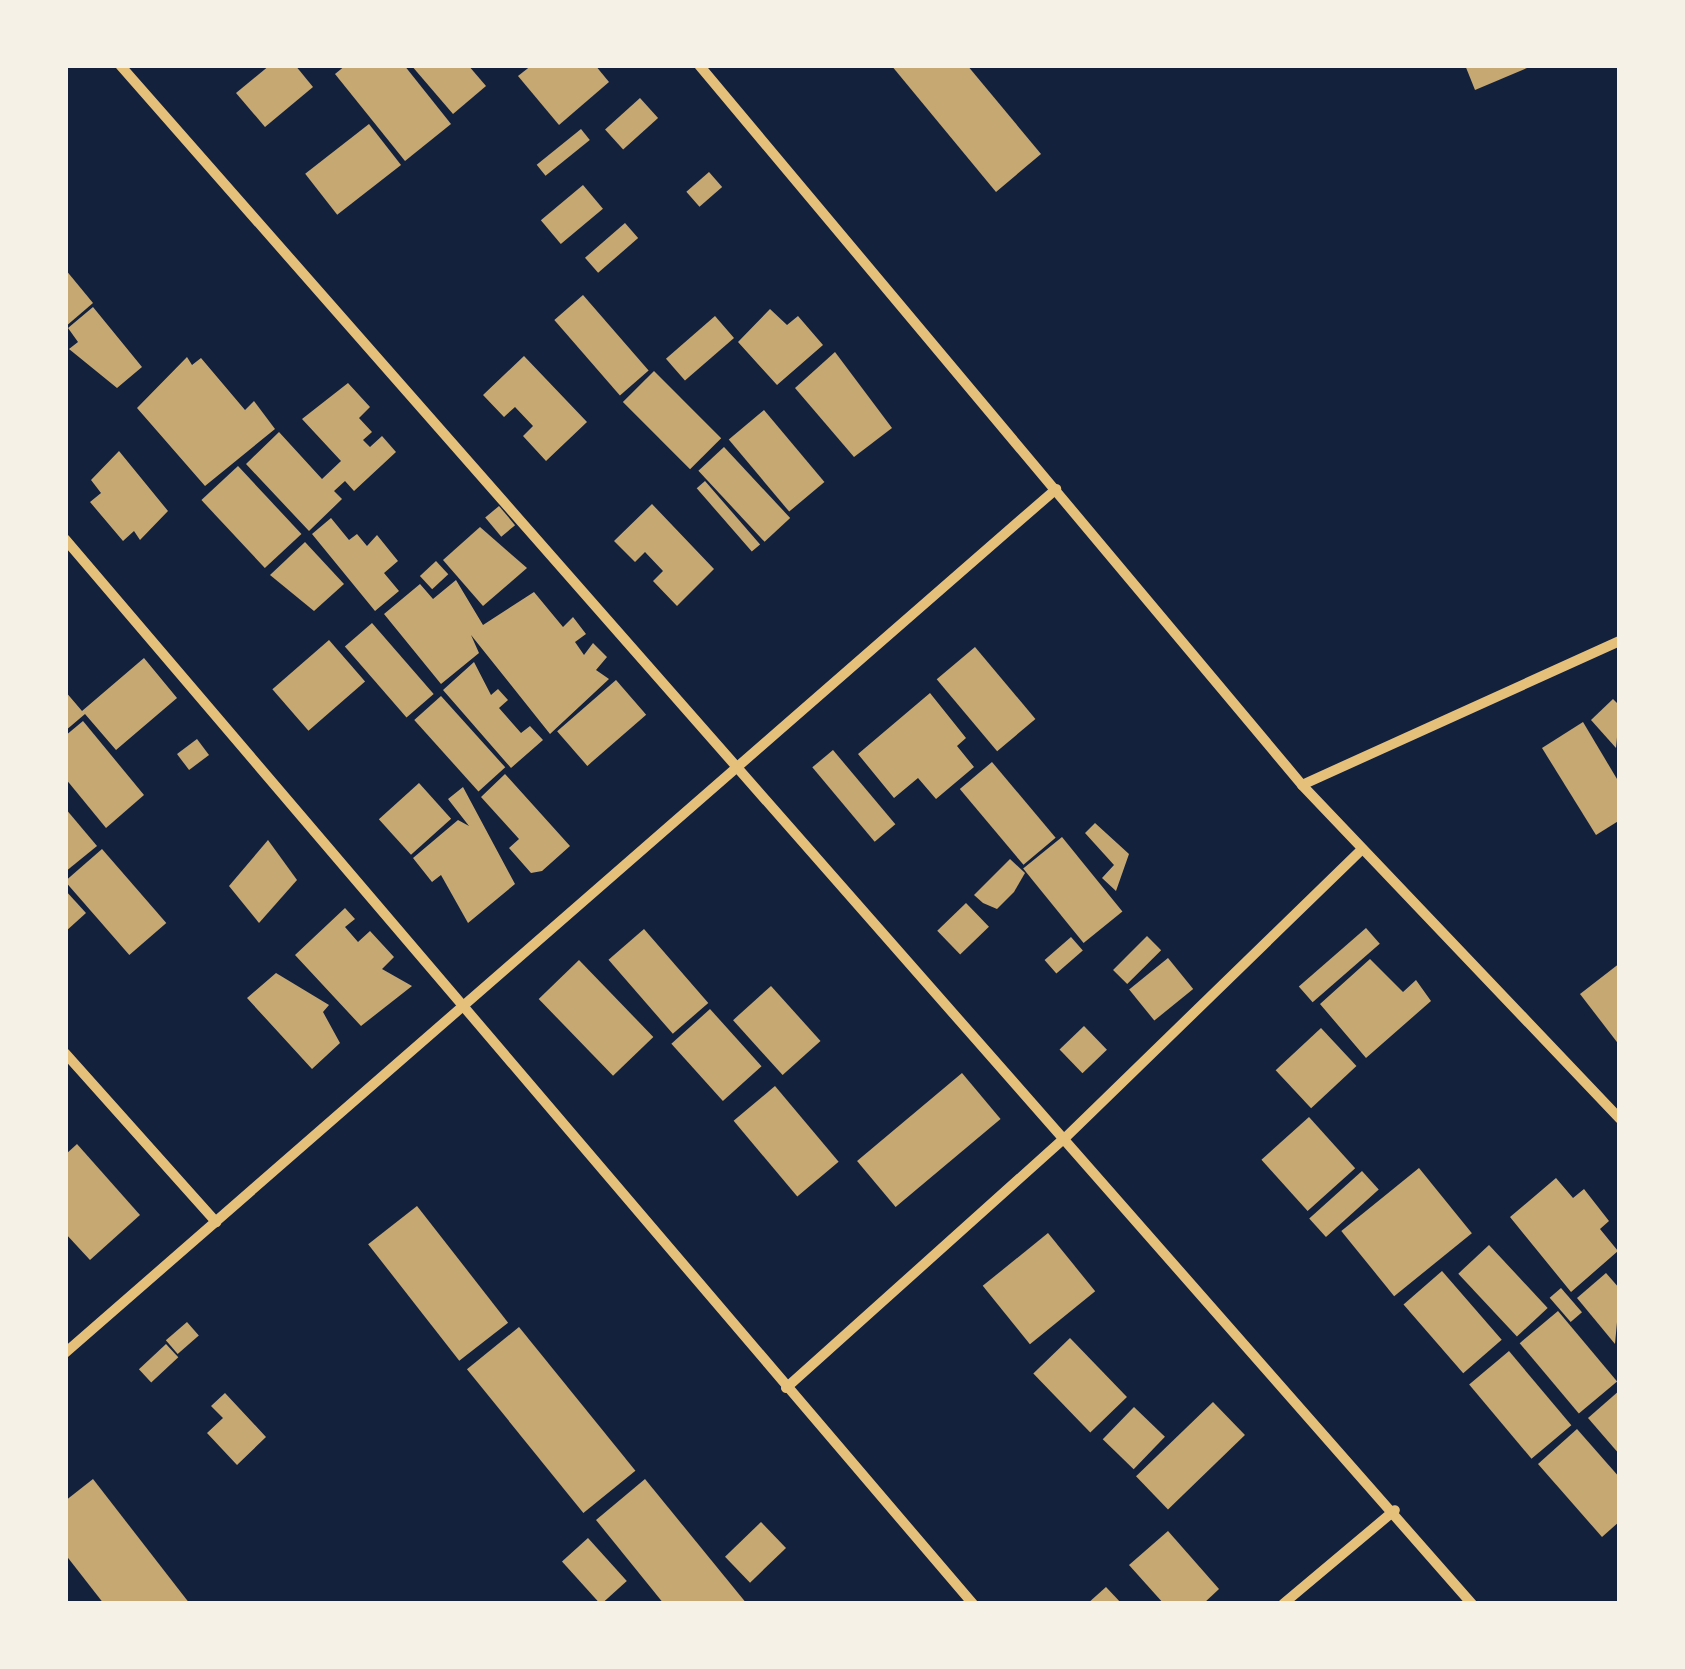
<!DOCTYPE html>
<style>
body{margin:0}
#map{position:relative;width:1685px;height:1669px;overflow:hidden;background:#14213d;font-family:"Varela Round",sans-serif}
div>[style]{position:absolute}
.building>*{inset:0;background:#c6a872;transform-origin:0 0}
.minor>*{height:10px;margin:-5px;padding:0 5px;transform-origin:5px;border-radius:5px;background:#e5c07b}
span{translate:-50% -50%;white-space:nowrap;text-align:center;line-height:1.15;-webkit-text-stroke:8px #f6f1e7;paint-order:stroke}
.frame{position:absolute;inset:0;border:68px solid #f6f1e7;pointer-events:none}
</style>
<div id="map">
<div class="building">
<i style="clip-path:polygon(270px 65px,295px 65px,313px 87px,265px 127px,236px 93px)"></i>
<i style="clip-path:polygon(346px 65px,404px 65px,451px 124px,405px 161px,335px 74px)"></i>
<i style="clip-path:polygon(411px 65px,468px 65px,486px 86px,453px 114px)"></i>
<i style="clip-path:polygon(532px 65px,595px 65px,609px 82px,559px 125px,518px 76px)"></i>
<i style="clip-path:polygon(891px 65px,967px 65px,1041px 154px,996px 192px)"></i>
<i style="clip-path:polygon(1465px 65px,1534px 65px,1475px 90px)"></i>
<i style="left:640px;top:98px;width:27px;height:47px;rotate:48deg"></i>
<i style="left:369px;top:124px;width:52px;height:81px;rotate:52deg"></i>
<i style="left:581px;top:129px;width:14px;height:57px;rotate:51deg"></i>
<i style="left:709px;top:172px;width:20px;height:30px;rotate:49deg"></i>
<i style="left:583px;top:185px;width:31px;height:55px;rotate:50deg"></i>
<i style="left:625px;top:223px;width:20px;height:53px;rotate:49deg"></i>
<i style="clip-path:polygon(65px 269px,93px 303px,65px 327px)"></i>
<i style="left:583px;top:295px;width:100px;height:38px;rotate:49deg"></i>
<i style="clip-path:polygon(93px 307px,142px 367px,117px 388px,69px 349px,78px 342px,68px 328px)"></i>
<i style="clip-path:polygon(770px 309px,787px 325px,798px 316px,823px 345px,777px 385px,738px 342px)"></i>
<i style="left:715px;top:316px;width:29px;height:65px;rotate:49deg"></i>
<i style="clip-path:polygon(835px 352px,892px 428px,854px 457px,795px 388px)"></i>
<i style="clip-path:polygon(524px 356px,587px 422px,546px 461px,523px 436px,533px 426px,515px 407px,504px 417px,483px 395px)"></i>
<i style="clip-path:polygon(187px 357px,192px 365px,201px 358px,245px 410px,254px 401px,275px 429px,205px 486px,137px 408px)"></i>
<i style="left:654px;top:371px;width:95px;height:44px;rotate:45deg"></i>
<i style="clip-path:polygon(348px 383px,370px 407px,359px 418px,372px 432px,363px 440px,370px 447px,382px 436px,396px 452px,354px 491px,345px 481px,334px 491px,342px 499px,309px 531px,246px 464px,279px 432px,322px 479px,341px 461px,302px 419px)"></i>
<i style="left:764px;top:410px;width:94px;height:46px;rotate:50deg"></i>
<i style="left:724px;top:447px;width:97px;height:35px;rotate:47deg"></i>
<i style="clip-path:polygon(119px 451px,168px 511px,140px 540px,134px 531px,123px 541px,90px 502px,101px 493px,91px 480px)"></i>
<i style="left:238px;top:466px;width:93px;height:50px;rotate:47deg"></i>
<i style="left:705px;top:481px;width:84px;height:11px;rotate:49deg"></i>
<i style="clip-path:polygon(652px 504px,714px 569px,677px 606px,653px 581px,663px 571px,645px 552px,635px 562px,614px 541px)"></i>
<i style="left:499px;top:506px;width:25px;height:18px;rotate:50deg"></i>
<i style="clip-path:polygon(331px 518px,349px 540px,357px 534px,367px 546px,377px 535px,398px 561px,384px 573px,399px 591px,375px 611px,312px 534px)"></i>
<i style="clip-path:polygon(480px 527px,527px 568px,483px 606px,443px 560px)"></i>
<i style="clip-path:polygon(305px 542px,344px 584px,314px 611px,270px 575px)"></i>
<i style="left:436px;top:561px;width:18px;height:22px;rotate:47deg"></i>
<i style="clip-path:polygon(456px 580px,483px 625px,534px 592px,563px 627px,573px 617px,586px 634px,575px 642px,584px 655px,593px 643px,607px 657px,596px 670px,609px 679px,550px 734px,471px 635px,479px 653px,441px 684px,384px 614px,420px 584px,433px 599px)"></i>
<i style="left:372px;top:623px;width:94px;height:36px;rotate:49deg"></i>
<i style="left:329px;top:640px;width:55px;height:75px;rotate:49deg"></i>
<i style="left:975px;top:647px;width:94px;height:50px;rotate:50deg"></i>
<i style="clip-path:polygon(144px 658px,177px 698px,116px 750px,85px 714px,65px 731px,65px 691px,82px 711px)"></i>
<i style="clip-path:polygon(474px 662px,491px 695px,498px 689px,508px 700px,499px 708px,521px 733px,530px 726px,543px 740px,511px 768px,443px 690px)"></i>
<i style="left:616px;top:680px;width:46px;height:78px;rotate:49deg"></i>
<i style="clip-path:polygon(930px 693px,966px 738px,957px 746px,974px 767px,936px 799px,918px 778px,894px 798px,858px 754px)"></i>
<i style="left:441px;top:696px;width:96px;height:36px;rotate:48deg"></i>
<i style="clip-path:polygon(1613px 699px,1620px 706px,1616px 748px,1591px 720px)"></i>
<i style="clip-path:polygon(83px 721px,144px 795px,106px 828px,65px 778px,65px 736px)"></i>
<i style="clip-path:polygon(1583px 722px,1620px 784px,1620px 820px,1596px 835px,1542px 748px)"></i>
<i style="left:197px;top:739px;width:20px;height:25px;rotate:53deg"></i>
<i style="left:833px;top:750px;width:97px;height:27px;rotate:50deg"></i>
<i style="left:992px;top:762px;width:99px;height:42px;rotate:50deg"></i>
<i style="clip-path:polygon(505px 774px,570px 846px,542px 871px,531px 873px,509px 848px,519px 839px,481px 797px)"></i>
<i style="left:419px;top:783px;width:48px;height:54px;rotate:48deg"></i>
<i style="clip-path:polygon(463px 787px,515px 884px,468px 923px,441px 875px,432px 882px,413px 858px,458px 820px,469px 826px,448px 799px)"></i>
<i style="clip-path:polygon(65px 808px,97px 846px,65px 872px)"></i>
<i style="clip-path:polygon(1095px 823px,1129px 854px,1116px 891px,1102px 878px,1114px 865px,1085px 833px)"></i>
<i style="left:1062px;top:837px;width:96px;height:50px;rotate:51deg"></i>
<i style="clip-path:polygon(268px 840px,297px 880px,259px 923px,229px 886px)"></i>
<i style="left:102px;top:849px;width:98px;height:49px;rotate:49deg"></i>
<i style="clip-path:polygon(1010px 859px,1025px 873px,1014px 892px,997px 909px,983px 903px,974px 895px)"></i>
<i style="clip-path:polygon(65px 890px,86px 913px,65px 932px)"></i>
<i style="left:966px;top:903px;width:33px;height:40px;rotate:46deg"></i>
<i style="clip-path:polygon(345px 908px,355px 919px,345px 927px,358px 942px,370px 931px,394px 957px,382px 969px,412px 986px,361px 1026px,295px 955px)"></i>
<i style="left:1366px;top:928px;width:21px;height:89px;rotate:49deg"></i>
<i style="left:644px;top:929px;width:98px;height:47px;rotate:49deg"></i>
<i style="left:1147px;top:936px;width:20px;height:48px;rotate:45deg"></i>
<i style="left:1071px;top:937px;width:18px;height:35px;rotate:49deg"></i>
<i style="left:1168px;top:958px;width:40px;height:50px;rotate:51deg"></i>
<i style="clip-path:polygon(1370px 959px,1403px 992px,1416px 980px,1431px 1001px,1366px 1058px,1320px 1004px)"></i>
<i style="left:579px;top:960px;width:107px;height:56px;rotate:46deg"></i>
<i style="clip-path:polygon(1620px 963px,1620px 1046px,1580px 994px)"></i>
<i style="clip-path:polygon(276px 973px,329px 1005px,323px 1012px,340px 1043px,312px 1069px,247px 998px)"></i>
<i style="left:771px;top:986px;width:74px;height:51px;rotate:48deg"></i>
<i style="left:710px;top:1009px;width:77px;height:52px;rotate:48deg"></i>
<i style="left:1084px;top:1026px;width:33px;height:34px;rotate:46deg"></i>
<i style="left:1321px;top:1028px;width:52px;height:62px;rotate:47deg"></i>
<i style="left:962px;top:1073px;width:60px;height:137px;rotate:50deg"></i>
<i style="left:775px;top:1086px;width:99px;height:54px;rotate:50deg"></i>
<i style="left:1309px;top:1117px;width:69px;height:64px;rotate:48deg"></i>
<i style="clip-path:polygon(77px 1144px,140px 1215px,90px 1260px,65px 1233px,65px 1155px)"></i>
<i style="left:1419px;top:1168px;width:84px;height:100px;rotate:51deg"></i>
<i style="left:1362px;top:1171px;width:25px;height:71px;rotate:48deg"></i>
<i style="clip-path:polygon(1556px 1178px,1573px 1198px,1584px 1189px,1609px 1221px,1600px 1229px,1618px 1251px,1571px 1292px,1510px 1217px)"></i>
<i style="left:417px;top:1206px;width:148px;height:62px;rotate:52deg"></i>
<i style="left:1048px;top:1233px;width:75px;height:84px;rotate:51deg"></i>
<i style="left:1489px;top:1245px;width:86px;height:42px;rotate:47deg"></i>
<i style="left:1442px;top:1271px;width:91px;height:51px;rotate:49deg"></i>
<i style="clip-path:polygon(1606px 1273px,1620px 1289px,1615px 1344px,1577px 1298px)"></i>
<i style="left:1561px;top:1288px;width:32px;height:15px;rotate:49deg"></i>
<i style="left:1558px;top:1311px;width:92px;height:50px;rotate:50deg"></i>
<i style="left:187px;top:1322px;width:18px;height:28px;rotate:49deg"></i>
<i style="left:519px;top:1327px;width:185px;height:67px;rotate:51deg"></i>
<i style="left:1070px;top:1338px;width:82px;height:51px;rotate:46deg"></i>
<i style="left:166px;top:1344px;width:18px;height:37px;rotate:47deg"></i>
<i style="left:1509px;top:1351px;width:97px;height:52px;rotate:50deg"></i>
<i style="clip-path:polygon(1620px 1390px,1620px 1455px,1588px 1418px)"></i>
<i style="clip-path:polygon(225px 1393px,266px 1437px,237px 1465px,207px 1433px,223px 1418px,211px 1406px)"></i>
<i style="left:1213px;top:1402px;width:46px;height:107px;rotate:46deg"></i>
<i style="left:1134px;top:1407px;width:43px;height:45px;rotate:44deg"></i>
<i style="clip-path:polygon(1577px 1429px,1620px 1478px,1620px 1521px,1602px 1537px,1538px 1464px)"></i>
<i style="clip-path:polygon(93px 1479px,190px 1604px,104px 1604px,65px 1554px,65px 1501px)"></i>
<i style="clip-path:polygon(645px 1479px,747px 1604px,664px 1604px,596px 1520px)"></i>
<i style="left:761px;top:1522px;width:36px;height:50px;rotate:46deg"></i>
<i style="clip-path:polygon(1168px 1531px,1219px 1589px,1203px 1604px,1164px 1604px,1129px 1565px)"></i>
<i style="left:588px;top:1538px;width:58px;height:35px;rotate:48deg"></i>
<i style="clip-path:polygon(1106px 1587px,1122px 1604px,1087px 1604px)"></i>
</div>
<div class="minor">
<i style="left:120px;top:65px;width:2049px;rotate:48.7deg"></i>
<i style="left:699px;top:65px;width:939px;rotate:50.05deg"></i>
<i style="left:1302px;top:785px;width:461px;rotate:46.4deg"></i>
<i style="left:65px;top:539px;width:1400px;rotate:49.55deg"></i>
<i style="left:1302px;top:785px;width:349px;rotate:-24.4deg"></i>
<i style="left:65px;top:1053px;width:227px;rotate:48.2deg"></i>
<i style="left:65px;top:1353px;width:1315px;rotate:-41.08deg"></i>
<i style="left:786px;top:1388px;width:375px;rotate:-41.9deg"></i>
<i style="left:1065px;top:1138px;width:413px;rotate:-44.2deg"></i>
<i style="left:1283px;top:1604px;width:146px;rotate:-40deg"></i>
</div>
<div class="frame"></div>
</div>
